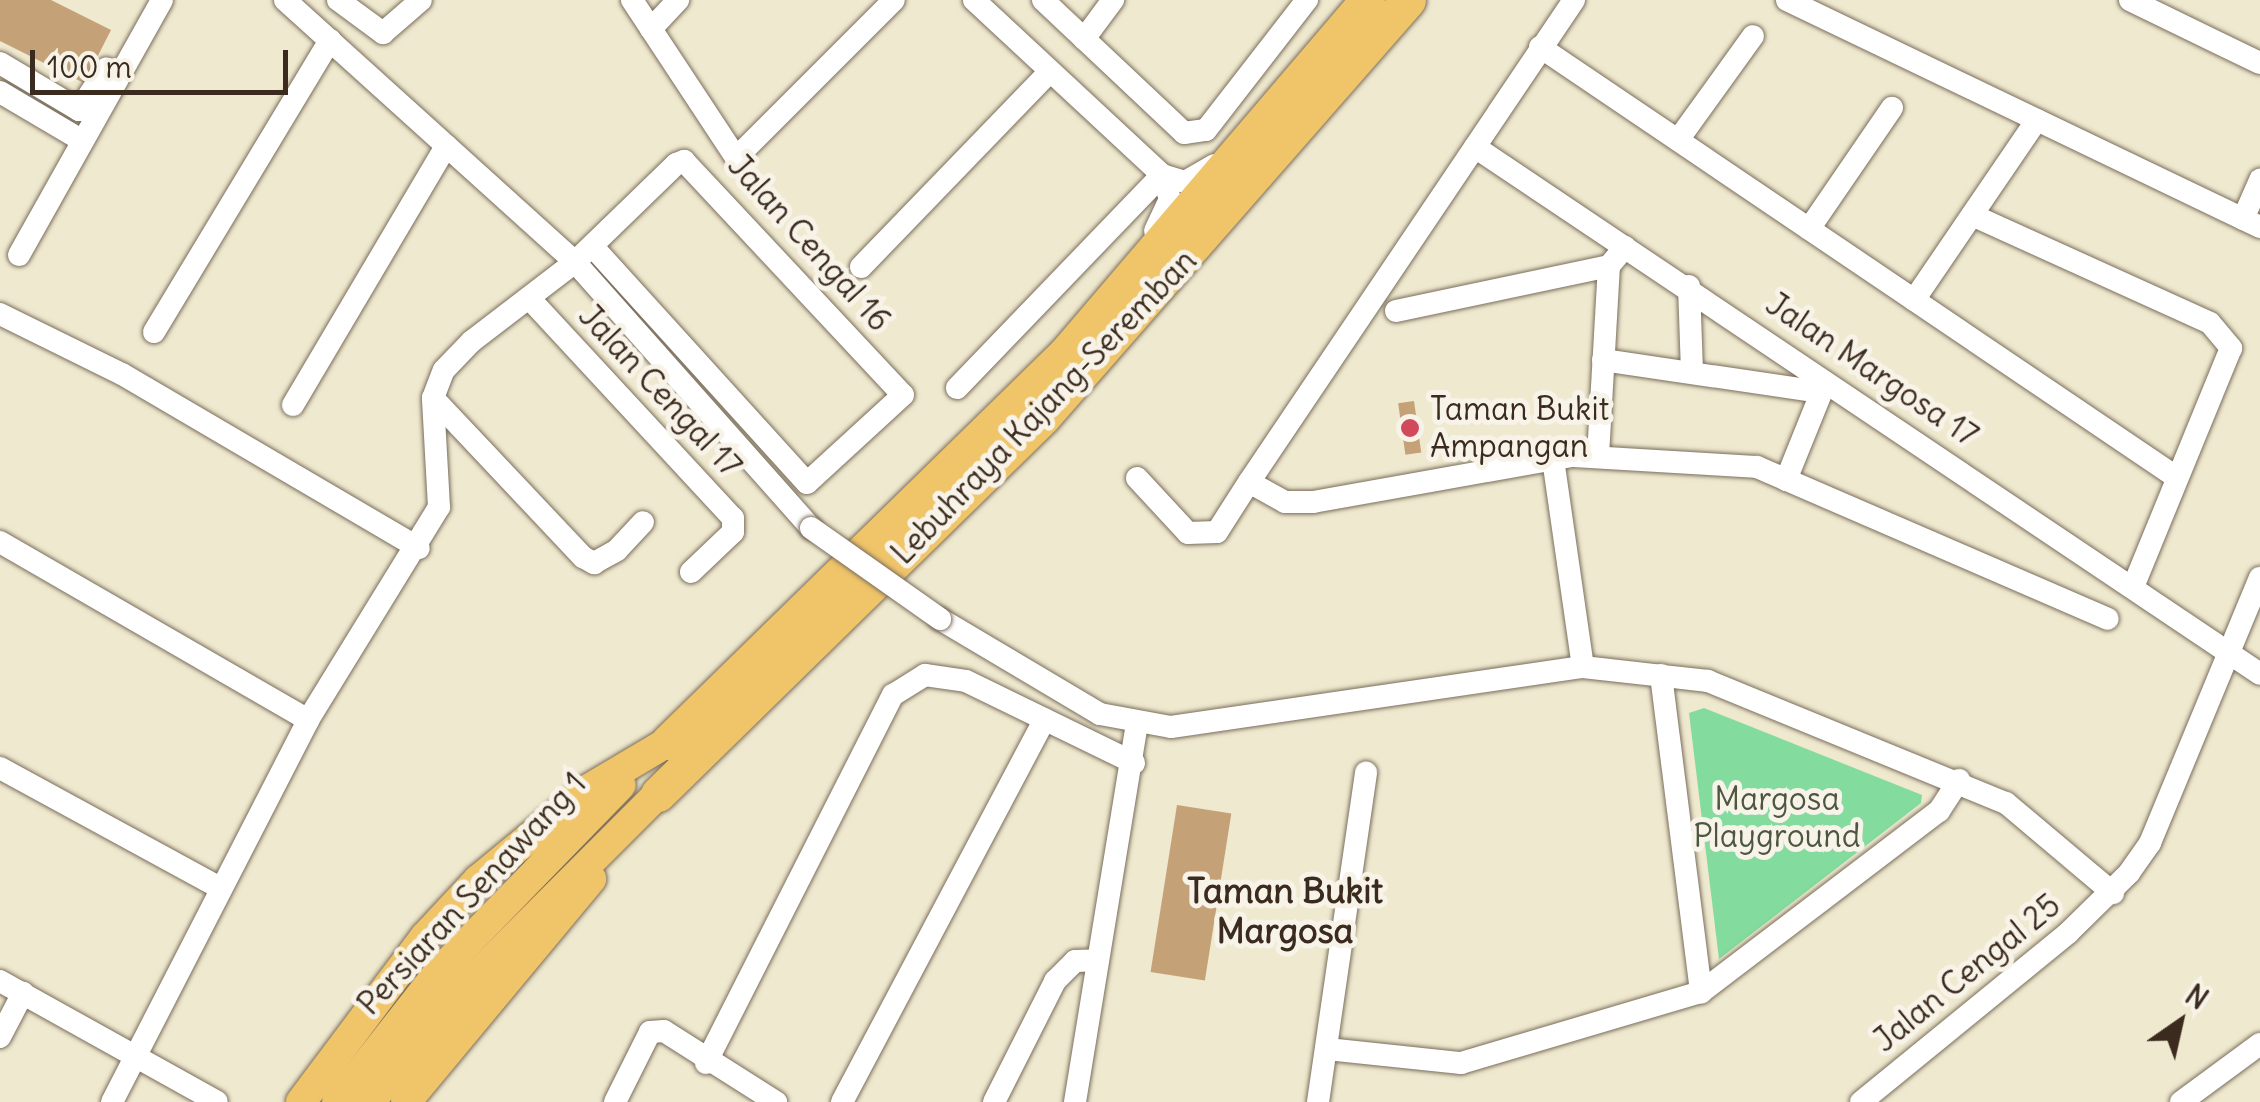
<!DOCTYPE html>
<style>
body{margin:0}
#map{position:relative;width:2260px;height:1102px;overflow:hidden;background:#efe9cf;font-family:Delius,sans-serif}
div>[style]{position:absolute}
.green>*{inset:0;background:#84db9e}
.building>*{inset:0;background:#c5a177;transform-origin:0 0}
.roads{filter:drop-shadow(0 0 2px #7a6d5c) drop-shadow(0 0 2px #7a6d5c)}
.minor>*{height:22px;margin:-11px;padding:0 11px;transform-origin:11px;border-radius:11px;background:#fff}
.major>*{height:30px;margin:-15px;padding:0 15px;transform-origin:15px;border-radius:15px;background:#f0c469}
.highway>*{height:35px;margin:-17.5px;padding:0 17.5px;transform-origin:17.5px;border-radius:17.5px;background:#f0c469}
.bridges{filter:drop-shadow(0 0 2px #7a6d5c) drop-shadow(0 0 2px #7a6d5c)}
.minor-bridge>*{height:22px;margin:-11px;padding:0 11px;transform-origin:11px;border-radius:11px;background:#fff}
.dots>*{width:28px;height:28px;translate:-50% -50%;box-sizing:border-box;border:5px solid #f7f3e8;border-radius:50%}
span{translate:-50% -50%;white-space:nowrap;text-align:center;line-height:1.15;-webkit-text-stroke:10px #f7f3e8;paint-order:stroke}
.street-label{font-size:32px;color:#3b2a1e}
.poi-label{font-size:32px;color:#3b2a1e}
.left{translate:0 -50%;text-align:left}
.park-label{font-size:32px;color:#4d563e}
.neighbourhood-label{font-size:35px;color:#3b2a1e;font-weight:700}
.north{position:absolute;left:2130px;top:972px;width:100px;height:100px;-webkit-text-stroke:8px #f7f3e8;paint-order:stroke;rotate:34deg;font-size:28px;font-weight:700;line-height:40px;text-align:center;color:#3b2a1e}
.north::after{content:'';display:block;margin:auto;width:35px;height:45px;background:#3b2a1e;clip-path:polygon(50% 0,100% 100%,50% 72%,0 100%)}
.scale{position:absolute;left:30px;top:50px;width:258px;height:45px;box-sizing:border-box;border:5px solid #3b2a1e;border-top:0;padding-left:12px;font-size:30px;line-height:35px;white-space:nowrap;color:#3b2a1e;-webkit-text-stroke:8px #f7f3e8;paint-order:stroke}
</style>
<div id="map">
<div class="green">
<i style="clip-path:polygon(1704px 708px,1922px 795px,1921px 803px,1719px 959px,1689px 713px)"></i>
</div>
<div class="building">
<i style="clip-path:polygon(0 0,51px 0,111px 30px,84px 83px,0 41px)"></i>
<i style="left:1414px;top:401px;width:52px;height:16px;rotate:82deg"></i>
<i style="left:1177px;top:805px;width:55px;height:169px;rotate:9deg"></i>
</div>
<div class="roads">
<div class="minor">
<i style="left:285px;top:0;width:391px;rotate:42.1deg"></i>
<i style="left:575px;top:262px;width:356px;rotate:48.4deg"></i>
<i style="left:338px;top:0;width:56px;rotate:36.3deg"></i>
<i style="left:383px;top:33px;width:50px;rotate:-41deg"></i>
<i style="left:632px;top:0;width:189px;rotate:56.6deg"></i>
<i style="left:736px;top:158px;width:223px;rotate:-45deg"></i>
<i style="left:974px;top:0;width:257px;rotate:42.9deg"></i>
<i style="left:1162px;top:175px;width:24px;rotate:17deg"></i>
<i style="left:1185px;top:182px;width:34px;rotate:-30deg"></i>
<i style="left:1043px;top:0;width:194px;rotate:43.3deg"></i>
<i style="left:1184px;top:133px;width:22px;rotate:-8deg"></i>
<i style="left:1206px;top:130px;width:165px;rotate:-52.2deg"></i>
<i style="left:1574px;top:0;width:581px;rotate:123.99deg"></i>
<i style="left:1249px;top:482px;width:41px;rotate:29.1deg"></i>
<i style="left:1285px;top:502px;width:28px"></i>
<i style="left:1313px;top:502px;width:263px;rotate:-10.1deg"></i>
<i style="left:1572px;top:456px;width:185px;rotate:3.4deg"></i>
<i style="left:1757px;top:467px;width:382px;rotate:23.4deg"></i>
<i style="left:1787px;top:0;width:525px;rotate:25.64deg"></i>
<i style="left:2130px;top:0;width:144px;rotate:25.9deg"></i>
<i style="left:651px;top:29px;width:40px;rotate:-47deg"></i>
<i style="left:1084px;top:39px;width:49px;rotate:-53.4deg"></i>
<i style="left:1540px;top:47px;width:768px;rotate:34.06deg"></i>
<i style="left:0;top:63px;width:92px;rotate:30.7deg"></i>
<i style="left:79px;top:110px;width:50px;rotate:-56.3deg"></i>
<i style="left:0;top:92px;width:96px;rotate:30.6deg"></i>
<i style="left:1678px;top:140px;width:128px;rotate:-54.2deg"></i>
<i style="left:1475px;top:147px;width:945px;rotate:33.87deg"></i>
<i style="left:1972px;top:215px;width:261px;rotate:24.4deg"></i>
<i style="left:2210px;top:323px;width:33px;rotate:50deg"></i>
<i style="left:2231px;top:348px;width:258px;rotate:112.3deg"></i>
<i style="left:2243px;top:219px;width:43px;rotate:-66.4deg"></i>
<i style="left:1809px;top:229px;width:147px;rotate:-55.6deg"></i>
<i style="left:1155px;top:231px;width:35px;rotate:-65deg"></i>
<i style="left:1170px;top:199px;width:25px;rotate:-108deg"></i>
<i style="left:19px;top:255px;width:292px;rotate:-60.7deg"></i>
<i style="left:861px;top:267px;width:272px;rotate:-46deg"></i>
<i style="left:1689px;top:286px;width:86px;rotate:88deg"></i>
<i style="left:529px;top:298px;width:300px;rotate:47.2deg"></i>
<i style="left:733px;top:518px;width:14px;rotate:90deg"></i>
<i style="left:733px;top:532px;width:58px;rotate:136.4deg"></i>
<i style="left:1914px;top:300px;width:218px;rotate:-55.7deg"></i>
<i style="left:1396px;top:311px;width:218px;rotate:-11.9deg"></i>
<i style="left:1609px;top:266px;width:25px;rotate:-50deg"></i>
<i style="left:0;top:314px;width:136px;rotate:26.2deg"></i>
<i style="left:122px;top:374px;width:344px;rotate:30.4deg"></i>
<i style="left:154px;top:332px;width:341px;rotate:-58.9deg"></i>
<i style="left:1603px;top:360px;width:219px;rotate:8.4deg"></i>
<i style="left:957px;top:388px;width:296px;rotate:-46.1deg"></i>
<i style="left:433px;top:398px;width:219px;rotate:46.7deg"></i>
<i style="left:583px;top:557px;width:13px;rotate:29deg"></i>
<i style="left:594px;top:563px;width:26px;rotate:-29deg"></i>
<i style="left:617px;top:550px;width:38px;rotate:-47deg"></i>
<i style="left:293px;top:405px;width:301px;rotate:-59.4deg"></i>
<i style="left:1598px;top:456px;width:190px;rotate:-86.7deg"></i>
<i style="left:1553px;top:459px;width:210px;rotate:81.8deg"></i>
<i style="left:1137px;top:478px;width:75px;rotate:47.2deg"></i>
<i style="left:1188px;top:533px;width:29px;rotate:-2deg"></i>
<i style="left:1217px;top:532px;width:59px;rotate:-57.4deg"></i>
<i style="left:1786px;top:480px;width:101px;rotate:-68deg"></i>
<i style="left:0;top:542px;width:356px;rotate:30deg"></i>
<i style="left:940px;top:619px;width:186px;rotate:30.7deg"></i>
<i style="left:1100px;top:714px;width:72px;rotate:10.4deg"></i>
<i style="left:1171px;top:727px;width:416px;rotate:-8.3deg"></i>
<i style="left:1583px;top:667px;width:126px;rotate:6.4deg"></i>
<i style="left:1708px;top:681px;width:322px;rotate:22.3deg"></i>
<i style="left:2006px;top:803px;width:140px;rotate:40.1deg"></i>
<i style="left:1661px;top:675px;width:320px;rotate:82.8deg"></i>
<i style="left:0;top:768px;width:251px;rotate:28.6deg"></i>
<i style="left:0;top:981px;width:248px;rotate:29.1deg"></i>
<i style="left:0;top:1037px;width:50px;rotate:-62.4deg"></i>
<i style="left:1327px;top:1049px;width:135px;rotate:6deg"></i>
<i style="left:1461px;top:1063px;width:250px;rotate:-16.5deg"></i>
<i style="left:1701px;top:992px;width:299px;rotate:-37.3deg"></i>
<i style="left:1939px;top:811px;width:37px;rotate:-57deg"></i>
<i style="left:706px;top:1063px;width:413px;rotate:-63.1deg"></i>
<i style="left:893px;top:695px;width:38px;rotate:-32deg"></i>
<i style="left:925px;top:675px;width:41px;rotate:8.3deg"></i>
<i style="left:966px;top:681px;width:187px;rotate:26deg"></i>
<i style="left:112px;top:1102px;width:429px;rotate:-62.8deg"></i>
<i style="left:308px;top:720px;width:250px;rotate:-58.4deg"></i>
<i style="left:439px;top:507px;width:109px;rotate:-93.2deg"></i>
<i style="left:433px;top:398px;width:30px;rotate:-69deg"></i>
<i style="left:444px;top:370px;width:40px;rotate:-46deg"></i>
<i style="left:472px;top:341px;width:130px;rotate:-37.5deg"></i>
<i style="left:575px;top:262px;width:141px;rotate:-44.1deg"></i>
<i style="left:676px;top:164px;width:9px;rotate:-21deg"></i>
<i style="left:684px;top:161px;width:320px;rotate:46.9deg"></i>
<i style="left:903px;top:395px;width:130px;rotate:137.5deg"></i>
<i style="left:807px;top:483px;width:320px;rotate:-132.2deg"></i>
<i style="left:615px;top:1102px;width:78px;rotate:-63.4deg"></i>
<i style="left:650px;top:1032px;width:14px;rotate:-4deg"></i>
<i style="left:664px;top:1031px;width:133px;rotate:32.4deg"></i>
<i style="left:842px;top:1102px;width:433px;rotate:-62.1deg"></i>
<i style="left:994px;top:1102px;width:136px;rotate:-63.2deg"></i>
<i style="left:1055px;top:981px;width:28px;rotate:-45deg"></i>
<i style="left:1075px;top:961px;width:23px;rotate:-2deg"></i>
<i style="left:1075px;top:1102px;width:384px;rotate:-80.7deg"></i>
<i style="left:1318px;top:1102px;width:333px;rotate:-81.7deg"></i>
<i style="left:1861px;top:1102px;width:267px;rotate:-39.2deg"></i>
<i style="left:2068px;top:933px;width:86px;rotate:-44.5deg"></i>
<i style="left:2129px;top:873px;width:37px;rotate:-55deg"></i>
<i style="left:2150px;top:843px;width:287px;rotate:-67.5deg"></i>
<i style="left:2181px;top:1102px;width:98px;rotate:-36.3deg"></i>
</div>
<div class="major">
<i style="left:301px;top:1102px;width:206px;rotate:-53.1deg"></i>
<i style="left:425px;top:937px;width:78px;rotate:-47.1deg"></i>
<i style="left:478px;top:880px;width:141px;rotate:-39.5deg"></i>
<i style="left:587px;top:790px;width:94px;rotate:-30.7deg"></i>
<i style="left:337px;top:1102px;width:164px;rotate:-51.9deg"></i>
<i style="left:438px;top:973px;width:262px;rotate:-45.8deg"></i>
<i style="left:370px;top:1102px;width:142px;rotate:-50.7deg"></i>
<i style="left:460px;top:992px;width:280px;rotate:-45deg"></i>
<i style="left:406px;top:1102px;width:290px;rotate:-50.3deg"></i>
</div>
<div class="highway">
<i style="left:668px;top:742px;width:555px;rotate:-44.34deg"></i>
<i style="left:1065px;top:354px;width:465px;rotate:-49.5deg"></i>
<i style="left:658px;top:794px;width:539px;rotate:-44.4deg"></i>
<i style="left:1043px;top:417px;width:554px;rotate:-48.8deg"></i>
</div>
</div>
<div class="bridges">
<div class="minor-bridge">
<i style="left:811px;top:528px;width:158px;rotate:35.2deg"></i>
</div>
</div>
<div class="dots">
<i style="left:1410px;top:428px;background:#d1495b"></i>
</div>
<div class="street-label">
<span style="left:809px;top:243px;rotate:48deg">Jalan Cengal 16</span>
<span style="left:1872px;top:370px;rotate:34deg">Jalan Margosa 17</span>
<span style="left:660px;top:391px;rotate:47deg">Jalan Cengal 17</span>
<span style="left:1044px;top:407px;rotate:-46deg">Lebuhraya Kajang-Seremban</span>
<span style="left:472px;top:894px;rotate:-47deg">Persiaran Senawang 1</span>
<span style="left:1967px;top:973px;rotate:-39deg">Jalan Cengal 25</span>
</div>
<div class="poi-label">
<span class="left" style="left:1430px;top:428px">Taman Bukit<br>Ampangan</span>
</div>
<div class="park-label">
<span style="left:1777px;top:818px">Margosa<br>Playground</span>
</div>
<div class="neighbourhood-label">
<span style="left:1285px;top:910px">Taman Bukit<br>Margosa</span>
</div>
<div class="north">N</div>
<div class="scale">100 m</div>
</div>
